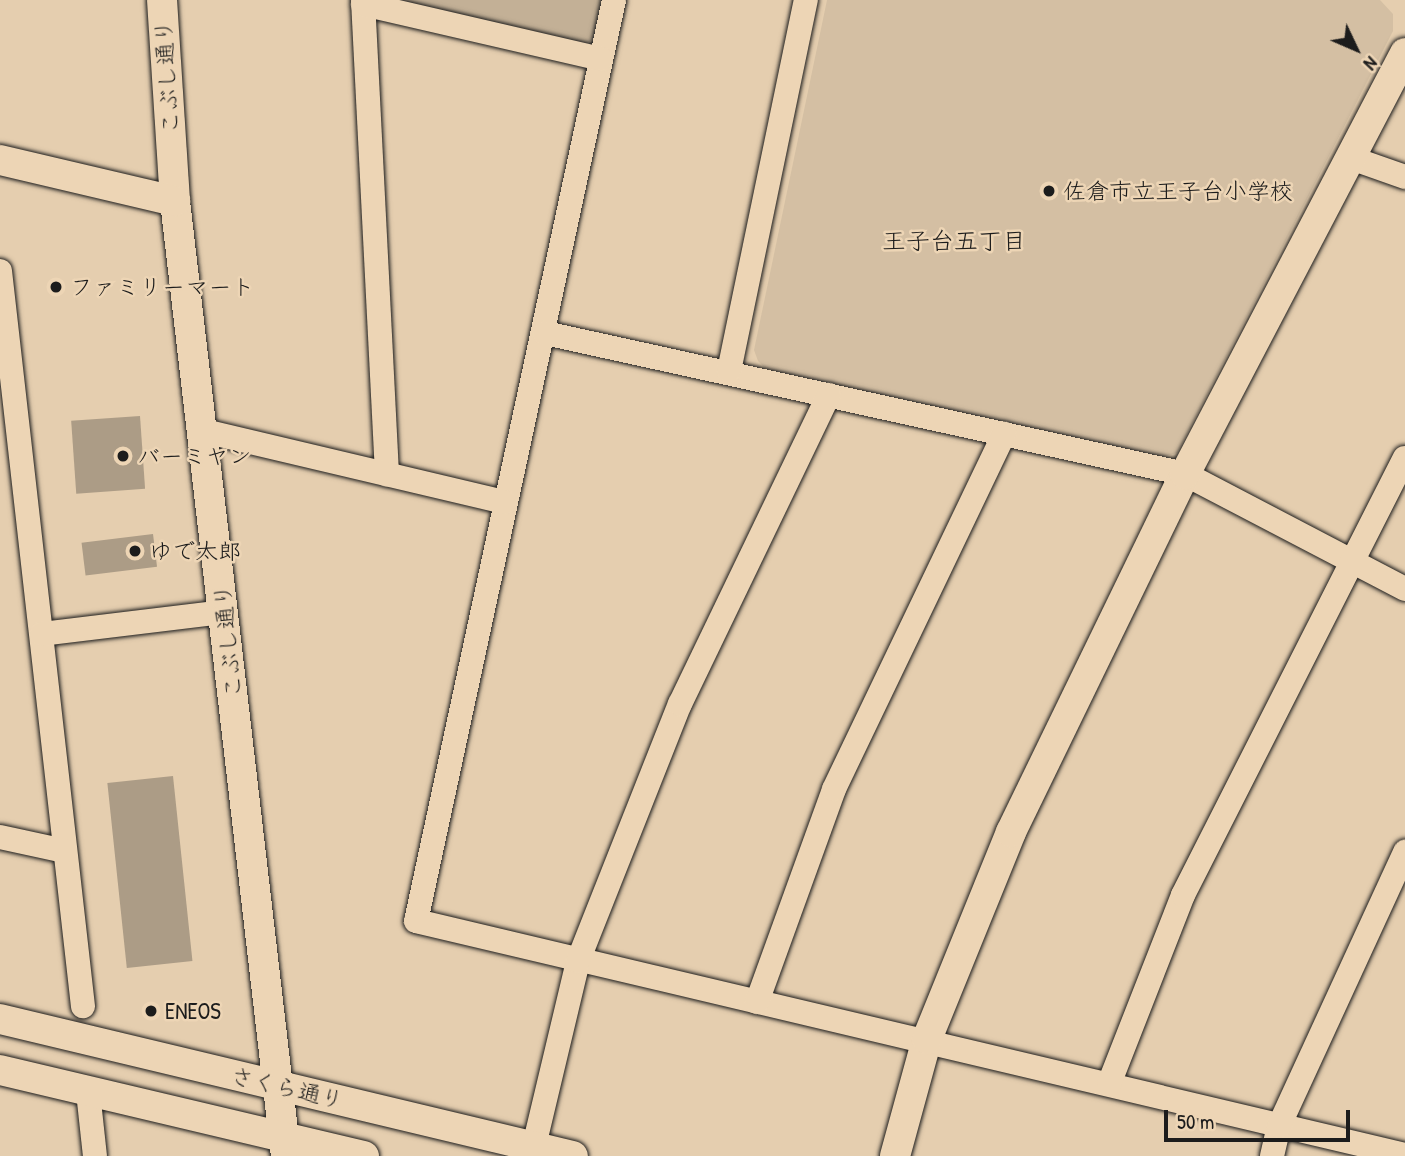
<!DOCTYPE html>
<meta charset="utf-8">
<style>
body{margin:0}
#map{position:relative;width:1405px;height:1156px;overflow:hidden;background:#e5ceaf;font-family:"Patrick Hand","Klee One",sans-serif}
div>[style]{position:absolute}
.built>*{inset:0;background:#d4bfa3}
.green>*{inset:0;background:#c3b096}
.building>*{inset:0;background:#ac9c86;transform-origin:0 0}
.roads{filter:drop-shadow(0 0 2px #1c1c1c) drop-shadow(0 0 2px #1c1c1c)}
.minor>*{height:24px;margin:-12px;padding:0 12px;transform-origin:12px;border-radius:12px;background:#edd5b5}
.tertiary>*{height:30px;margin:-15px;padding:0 15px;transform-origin:15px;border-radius:15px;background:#edd5b5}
.dots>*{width:19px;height:19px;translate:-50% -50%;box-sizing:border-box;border:4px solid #edd5b5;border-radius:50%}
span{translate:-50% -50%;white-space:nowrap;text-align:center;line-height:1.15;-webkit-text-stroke:5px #edd5b5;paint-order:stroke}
.street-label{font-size:23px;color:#1c1c1c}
.poi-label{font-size:23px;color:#1c1c1c}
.left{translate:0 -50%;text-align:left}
.neighbourhood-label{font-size:24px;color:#1c1c1c}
.north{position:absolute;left:1321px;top:14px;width:70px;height:70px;-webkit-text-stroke:5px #edd5b5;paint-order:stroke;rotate:134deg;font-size:19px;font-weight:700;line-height:28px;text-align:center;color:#1c1c1c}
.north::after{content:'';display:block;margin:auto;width:24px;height:32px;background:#1c1c1c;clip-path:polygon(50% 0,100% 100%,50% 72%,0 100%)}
.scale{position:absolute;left:1164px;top:1110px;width:186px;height:32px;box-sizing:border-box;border:4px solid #1c1c1c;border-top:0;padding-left:9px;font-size:21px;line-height:24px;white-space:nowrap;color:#1c1c1c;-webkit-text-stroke:5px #edd5b5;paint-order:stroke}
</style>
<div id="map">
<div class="built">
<i style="clip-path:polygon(827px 0,1380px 0,1393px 14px,1393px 31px,1177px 453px,1144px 461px,765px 368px,758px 361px,754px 350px)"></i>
</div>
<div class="green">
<i style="clip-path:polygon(379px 0,603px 0,596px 37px,583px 46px)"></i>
</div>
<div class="building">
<i style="left:140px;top:416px;width:73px;height:69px;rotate:86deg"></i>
<i style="left:153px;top:534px;width:33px;height:72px;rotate:83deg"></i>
<i style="left:173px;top:776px;width:186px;height:66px;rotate:84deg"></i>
</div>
<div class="roads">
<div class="minor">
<i style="left:363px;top:0;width:475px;rotate:87.1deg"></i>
<i style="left:614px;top:0;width:942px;rotate:102.13deg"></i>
<i style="left:416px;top:921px;width:1016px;rotate:13.31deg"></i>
<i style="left:363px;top:4px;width:244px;rotate:13deg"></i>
<i style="left:1351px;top:158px;width:57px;rotate:19.4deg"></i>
<i style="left:0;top:271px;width:740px;rotate:83.56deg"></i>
<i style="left:545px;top:333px;width:655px;rotate:12.42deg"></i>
<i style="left:1185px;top:474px;width:248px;rotate:27.6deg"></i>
<i style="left:729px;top:371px;width:379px;rotate:-78.3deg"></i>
<i style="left:204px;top:431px;width:309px;rotate:13.3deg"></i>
<i style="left:42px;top:634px;width:184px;rotate:-6.9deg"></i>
<i style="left:0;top:837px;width:66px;rotate:12.2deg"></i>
<i style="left:757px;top:1002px;width:226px;rotate:-70.1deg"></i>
<i style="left:834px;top:789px;width:394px;rotate:-64.4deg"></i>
<i style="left:1109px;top:1084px;width:203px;rotate:-68.6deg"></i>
<i style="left:1183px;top:895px;width:490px;rotate:-63.1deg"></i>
<i style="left:88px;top:1092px;width:64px;rotate:83.8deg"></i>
<i style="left:534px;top:1146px;width:190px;rotate:-76.6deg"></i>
<i style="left:578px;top:961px;width:277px;rotate:-68.4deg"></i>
<i style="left:680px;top:704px;width:343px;rotate:-64.3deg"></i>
<i style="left:1272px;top:1156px;width:31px;rotate:-77deg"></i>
<i style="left:1279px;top:1126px;width:302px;rotate:-65.3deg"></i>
</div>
<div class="tertiary">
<i style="left:162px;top:0;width:201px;rotate:86.3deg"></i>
<i style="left:175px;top:201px;width:961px;rotate:83.37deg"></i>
<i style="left:0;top:160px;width:180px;rotate:13.2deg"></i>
<i style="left:0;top:1019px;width:589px;rotate:13.45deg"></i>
<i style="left:0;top:1070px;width:374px;rotate:13.3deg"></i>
<i style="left:895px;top:1156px;width:121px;rotate:-74.7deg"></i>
<i style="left:927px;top:1039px;width:223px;rotate:-67.9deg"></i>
<i style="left:1011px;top:832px;width:398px;rotate:-64.1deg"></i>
<i style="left:1185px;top:474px;width:475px;rotate:-62.4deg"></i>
</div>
</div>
<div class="dots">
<i style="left:1049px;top:191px;background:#1c1c1c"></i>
<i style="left:56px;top:287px;background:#1c1c1c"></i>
<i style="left:123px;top:456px;background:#1c1c1c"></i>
<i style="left:135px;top:551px;background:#1c1c1c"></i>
<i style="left:151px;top:1011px;background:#1c1c1c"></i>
</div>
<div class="street-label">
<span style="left:167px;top:77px;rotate:-94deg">こぶし通り</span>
<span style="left:228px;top:641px;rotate:-96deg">こぶし通り</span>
<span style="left:287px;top:1088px;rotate:13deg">さくら通り</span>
</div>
<div class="poi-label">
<span class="left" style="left:1063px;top:191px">佐倉市立王子台小学校</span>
<span class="left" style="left:70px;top:287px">ファミリーマート</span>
<span class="left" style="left:137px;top:456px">バーミヤン</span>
<span class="left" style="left:149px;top:551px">ゆで太郎</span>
<span class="left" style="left:165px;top:1011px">ENEOS</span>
</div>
<div class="neighbourhood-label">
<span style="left:954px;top:241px">王子台五丁目</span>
</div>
<div class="north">N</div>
<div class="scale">50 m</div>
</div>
